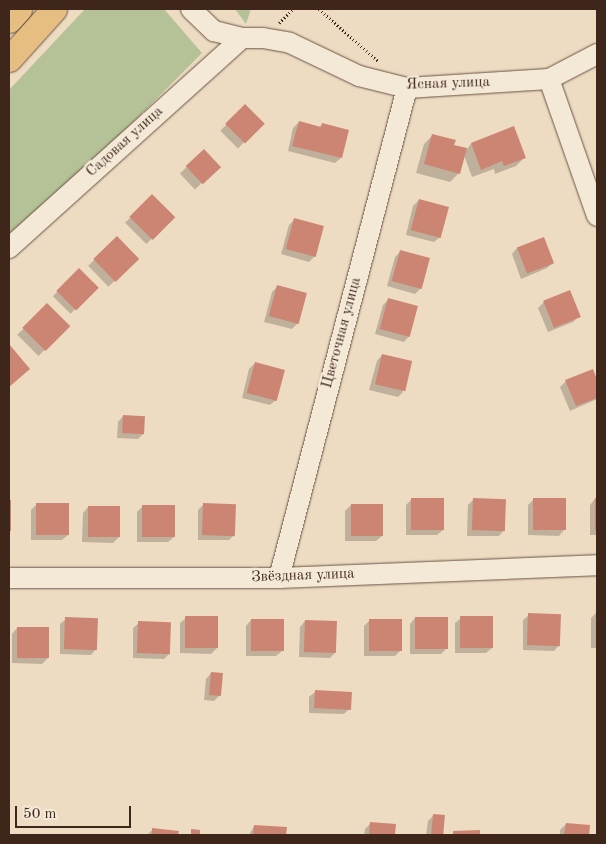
<!DOCTYPE html>
<meta charset="utf-8">
<style>
body{margin:0}
#map{position:relative;width:606px;height:844px;overflow:hidden;background:#eedcc2;font-family:"Old Standard TT",serif}
div>[style]{position:absolute}
.green>*{inset:0;background:#b5c196}
.shadow>*{inset:0;background:#0003;transform-origin:0 0}
.building>*{inset:0;background:#cc8573;transform-origin:0 0}
.path>*{height:2.5px;margin-top:-1.25px;transform-origin:0;background:repeating-linear-gradient(90deg,#3e261b 0 1px,transparent 0 3.5px)}
.roads{filter:drop-shadow(0 0 1px #6a5445) drop-shadow(0 0 1px #6a5445)}
.minor>*{height:20px;margin:-10px;padding:0 10px;transform-origin:10px;border-radius:10px;background:#f4e8d7}
.major>*{height:25px;margin:-12.5px;padding:0 12.5px;transform-origin:12.5px;border-radius:12.5px;background:#e7be81}
span{translate:-50% -50%;white-space:nowrap;text-align:center;line-height:1.15;-webkit-text-stroke:5px #f4e8d7;paint-order:stroke}
.street-label{font-size:15px;color:#3e261b}
.frame{position:absolute;inset:0;border:10px solid #3e261b;pointer-events:none}
.scale{position:absolute;left:15px;top:806px;width:116px;height:22px;box-sizing:border-box;border:2px solid #3e261b;border-top:0;padding-left:6px;font-size:15px;line-height:18px;white-space:nowrap;color:#3e261b;-webkit-text-stroke:4px #f4e8d7;paint-order:stroke}
</style>
<div id="map">
<div class="green">
<i style="clip-path:polygon(85px 9px,164px 9px,202px 53px,9px 247px,9px 90px)"></i>
<i style="clip-path:polygon(235px 9px,251px 9px,246px 24px)"></i>
</div>
<div class="shadow">
<i style="left:245px;top:106px;width:25px;height:35px;rotate:45deg"></i>
<i style="clip-path:polygon(299px 122px,319px 128px,322px 124px,341px 158px,335px 163px,288px 151px,293px 128px)"></i>
<i style="clip-path:polygon(513px 128px,525px 157px,516px 166px,495px 174px,494px 169px,472px 177px,464px 155px,459px 173px,450px 182px,416px 173px,424px 144px,433px 135px,453px 146px,467px 149px,471px 144px)"></i>
<i style="left:204px;top:151px;width:22px;height:33px;rotate:47deg"></i>
<i style="left:152px;top:196px;width:30px;height:38px;rotate:45deg"></i>
<i style="clip-path:polygon(419px 200px,440px 237px,434px 242px,406px 235px,413px 206px)"></i>
<i style="clip-path:polygon(294px 220px,315px 256px,309px 262px,281px 254px,289px 225px)"></i>
<i style="left:117px;top:238px;width:29px;height:40px;rotate:46deg"></i>
<i style="clip-path:polygon(543px 238px,553px 263px,547px 268px,521px 279px,512px 254px,517px 248px)"></i>
<i style="clip-path:polygon(400px 252px,421px 288px,415px 294px,387px 286px,395px 257px)"></i>
<i style="left:79px;top:270px;width:25px;height:37px;rotate:45deg"></i>
<i style="clip-path:polygon(277px 287px,298px 323px,292px 329px,264px 322px,272px 292px)"></i>
<i style="clip-path:polygon(388px 300px,409px 336px,404px 342px,375px 334px,383px 305px)"></i>
<i style="clip-path:polygon(544px 302px,579px 316px,573px 322px,548px 332px,538px 308px)"></i>
<i style="left:47px;top:305px;width:30px;height:42px;rotate:45deg"></i>
<i style="clip-path:polygon(382px 355px,403px 392px,398px 397px,369px 390px,377px 361px)"></i>
<i style="clip-path:polygon(255px 363px,276px 400px,270px 405px,242px 398px,249px 369px)"></i>
<i style="clip-path:polygon(592px 371px,597px 384px,597px 399px,570px 411px,560px 387px,566px 381px)"></i>
<i style="clip-path:polygon(123px 416px,144px 433px,138px 439px,117px 438px,118px 422px)"></i>
<i style="clip-path:polygon(412px 499px,443px 530px,437px 535px,406px 535px,406px 505px)"></i>
<i style="clip-path:polygon(534px 499px,564px 530px,559px 536px,528px 535px,528px 505px)"></i>
<i style="clip-path:polygon(595px 499px,597px 499px,597px 535px,590px 535px,590px 505px)"></i>
<i style="clip-path:polygon(473px 500px,504px 530px,499px 536px,467px 536px,468px 505px)"></i>
<i style="clip-path:polygon(37px 504px,68px 535px,62px 540px,31px 540px,31px 510px)"></i>
<i style="clip-path:polygon(204px 504px,234px 535px,229px 540px,198px 540px,198px 510px)"></i>
<i style="clip-path:polygon(351px 505px,382px 536px,376px 541px,345px 541px,345px 511px)"></i>
<i style="clip-path:polygon(143px 506px,174px 537px,168px 542px,137px 542px,137px 512px)"></i>
<i style="clip-path:polygon(88px 507px,119px 537px,113px 543px,82px 542px,83px 513px)"></i>
<i style="clip-path:polygon(597px 612px,597px 648px,591px 648px,591px 618px)"></i>
<i style="clip-path:polygon(529px 615px,559px 645px,554px 651px,523px 650px,523px 620px)"></i>
<i style="clip-path:polygon(186px 618px,217px 648px,211px 654px,180px 653px,180px 623px)"></i>
<i style="clip-path:polygon(415px 618px,446px 649px,441px 654px,410px 654px,410px 624px)"></i>
<i style="clip-path:polygon(461px 618px,492px 648px,486px 653px,455px 653px,455px 623px)"></i>
<i style="clip-path:polygon(66px 619px,96px 649px,91px 655px,60px 654px,60px 624px)"></i>
<i style="clip-path:polygon(251px 620px,282px 651px,276px 656px,246px 656px,246px 626px)"></i>
<i style="clip-path:polygon(370px 620px,401px 650px,395px 656px,364px 656px,364px 626px)"></i>
<i style="clip-path:polygon(305px 621px,336px 652px,330px 658px,299px 657px,300px 627px)"></i>
<i style="clip-path:polygon(139px 623px,170px 653px,164px 659px,133px 658px,133px 628px)"></i>
<i style="clip-path:polygon(17px 628px,48px 658px,42px 664px,12px 663px,12px 634px)"></i>
<i style="clip-path:polygon(211px 673px,220px 695px,214px 701px,204px 700px,206px 679px)"></i>
<i style="clip-path:polygon(315px 692px,350px 708px,344px 714px,309px 713px,309px 697px)"></i>
<i style="clip-path:polygon(433px 816px,443px 817px,441px 835px,426px 835px,428px 821px)"></i>
<i style="clip-path:polygon(371px 823px,394px 825px,393px 835px,364px 835px,365px 829px)"></i>
<i style="clip-path:polygon(566px 824px,588px 827px,587px 835px,560px 835px,560px 830px)"></i>
<i style="clip-path:polygon(254px 826px,285px 828px,285px 835px,249px 835px)"></i>
<i style="clip-path:polygon(153px 829px,177px 832px,177px 835px,147px 835px)"></i>
</div>
<div class="building">
<i style="left:245px;top:104px;width:28px;height:28px;rotate:45deg"></i>
<i style="clip-path:polygon(299px 121px,321px 127px,322px 123px,349px 130px,342px 158px,292px 146px)"></i>
<i style="clip-path:polygon(514px 126px,526px 158px,504px 166px,502px 161px,481px 170px,471px 143px)"></i>
<i style="clip-path:polygon(432px 134px,456px 140px,454px 145px,467px 148px,460px 174px,424px 164px)"></i>
<i style="left:204px;top:149px;width:25px;height:25px;rotate:47deg"></i>
<i style="left:152px;top:194px;width:33px;height:32px;rotate:45deg"></i>
<i style="left:419px;top:199px;width:31px;height:32px;rotate:15deg"></i>
<i style="left:294px;top:218px;width:31px;height:32px;rotate:15deg"></i>
<i style="left:117px;top:236px;width:32px;height:33px;rotate:46deg"></i>
<i style="left:544px;top:237px;width:28px;height:29px;rotate:69deg"></i>
<i style="left:400px;top:250px;width:31px;height:32px;rotate:15deg"></i>
<i style="left:79px;top:268px;width:28px;height:32px;rotate:45deg"></i>
<i style="left:277px;top:285px;width:31px;height:32px;rotate:15deg"></i>
<i style="left:570px;top:290px;width:29px;height:29px;rotate:68deg"></i>
<i style="left:388px;top:298px;width:31px;height:32px;rotate:15deg"></i>
<i style="left:47px;top:303px;width:33px;height:35px;rotate:45deg"></i>
<i style="clip-path:polygon(9px 344px,30px 369px,9px 387px)"></i>
<i style="left:382px;top:354px;width:31px;height:31px;rotate:13deg"></i>
<i style="left:255px;top:362px;width:31px;height:32px;rotate:15deg"></i>
<i style="clip-path:polygon(593px 369px,597px 380px,597px 398px,576px 406px,565px 380px)"></i>
<i style="left:123px;top:415px;width:22px;height:18px;rotate:3deg"></i>
<i style="left:411px;top:498px;width:33px;height:32px"></i>
<i style="left:473px;top:498px;width:33px;height:32px;rotate:2deg"></i>
<i style="left:533px;top:498px;width:33px;height:32px"></i>
<i style="left:595px;top:498px;width:2px;height:32px"></i>
<i style="left:9px;top:500px;width:2px;height:31px"></i>
<i style="left:36px;top:503px;width:33px;height:32px"></i>
<i style="left:203px;top:503px;width:33px;height:32px;rotate:2deg"></i>
<i style="left:351px;top:504px;width:32px;height:32px"></i>
<i style="left:142px;top:505px;width:33px;height:32px"></i>
<i style="left:88px;top:506px;width:32px;height:31px"></i>
<i style="left:528px;top:613px;width:33px;height:32px;rotate:2deg"></i>
<i style="left:185px;top:616px;width:33px;height:32px"></i>
<i style="left:460px;top:616px;width:33px;height:32px"></i>
<i style="left:65px;top:617px;width:33px;height:32px;rotate:2deg"></i>
<i style="left:415px;top:617px;width:33px;height:32px"></i>
<i style="left:251px;top:619px;width:33px;height:32px"></i>
<i style="left:369px;top:619px;width:33px;height:32px"></i>
<i style="left:305px;top:620px;width:32px;height:32px;rotate:2deg"></i>
<i style="left:138px;top:621px;width:33px;height:32px;rotate:2deg"></i>
<i style="left:17px;top:627px;width:32px;height:31px"></i>
<i style="left:211px;top:672px;width:12px;height:23px;rotate:5deg"></i>
<i style="left:315px;top:690px;width:37px;height:18px;rotate:3deg"></i>
<i style="left:433px;top:814px;width:12px;height:21px;rotate:5deg"></i>
<i style="clip-path:polygon(370px 822px,396px 824px,395px 835px,369px 835px)"></i>
<i style="clip-path:polygon(566px 823px,590px 825px,589px 835px,564px 835px)"></i>
<i style="clip-path:polygon(254px 825px,287px 827px,286px 835px,253px 835px)"></i>
<i style="clip-path:polygon(152px 828px,179px 831px,178px 835px,152px 835px)"></i>
<i style="clip-path:polygon(191px 829px,200px 830px,200px 835px,191px 835px)"></i>
<i style="clip-path:polygon(480px 830px,480px 835px,453px 835px,453px 831px)"></i>
</div>
<div class="path">
<i style="left:319px;top:9px;width:79px;rotate:41.4deg"></i>
<i style="left:279px;top:23px;width:20px;rotate:-45deg"></i>
</div>
<div class="roads">
<div class="minor">
<i style="left:191px;top:9px;width:32px;rotate:44deg"></i>
<i style="left:214px;top:31px;width:29px;rotate:14deg"></i>
<i style="left:242px;top:38px;width:21px"></i>
<i style="left:263px;top:38px;width:27px;rotate:10deg"></i>
<i style="left:290px;top:43px;width:76px;rotate:25.6deg"></i>
<i style="left:359px;top:76px;width:49px;rotate:14deg"></i>
<i style="left:407px;top:88px;width:142px;rotate:-3.6deg"></i>
<i style="left:549px;top:79px;width:54px;rotate:-27.5deg"></i>
<i style="left:549px;top:79px;width:145px;rotate:70.7deg"></i>
<i style="left:9px;top:248px;width:314px;rotate:-42deg"></i>
<i style="left:9px;top:578px;width:270px"></i>
<i style="left:279px;top:578px;width:318px;rotate:-2.3deg"></i>
<i style="left:279px;top:578px;width:506px;rotate:-75.36deg"></i>
</div>
<div class="major">
<i style="left:9px;top:20px;width:15px;rotate:-48deg"></i>
<i style="left:9px;top:59px;width:67px;rotate:-48deg"></i>
</div>
</div>
<div class="street-label">
<span style="left:448px;top:84px;rotate:-2deg">Ясная улица</span>
<span style="left:125px;top:142px;rotate:-42deg">Садовая улица</span>
<span style="left:342px;top:333px;rotate:-75deg">Цветочная улица</span>
<span style="left:303px;top:576px;rotate:-2deg">Звёздная улица</span>
</div>
<div class="frame"></div>
<div class="scale">50 m</div>
</div>
